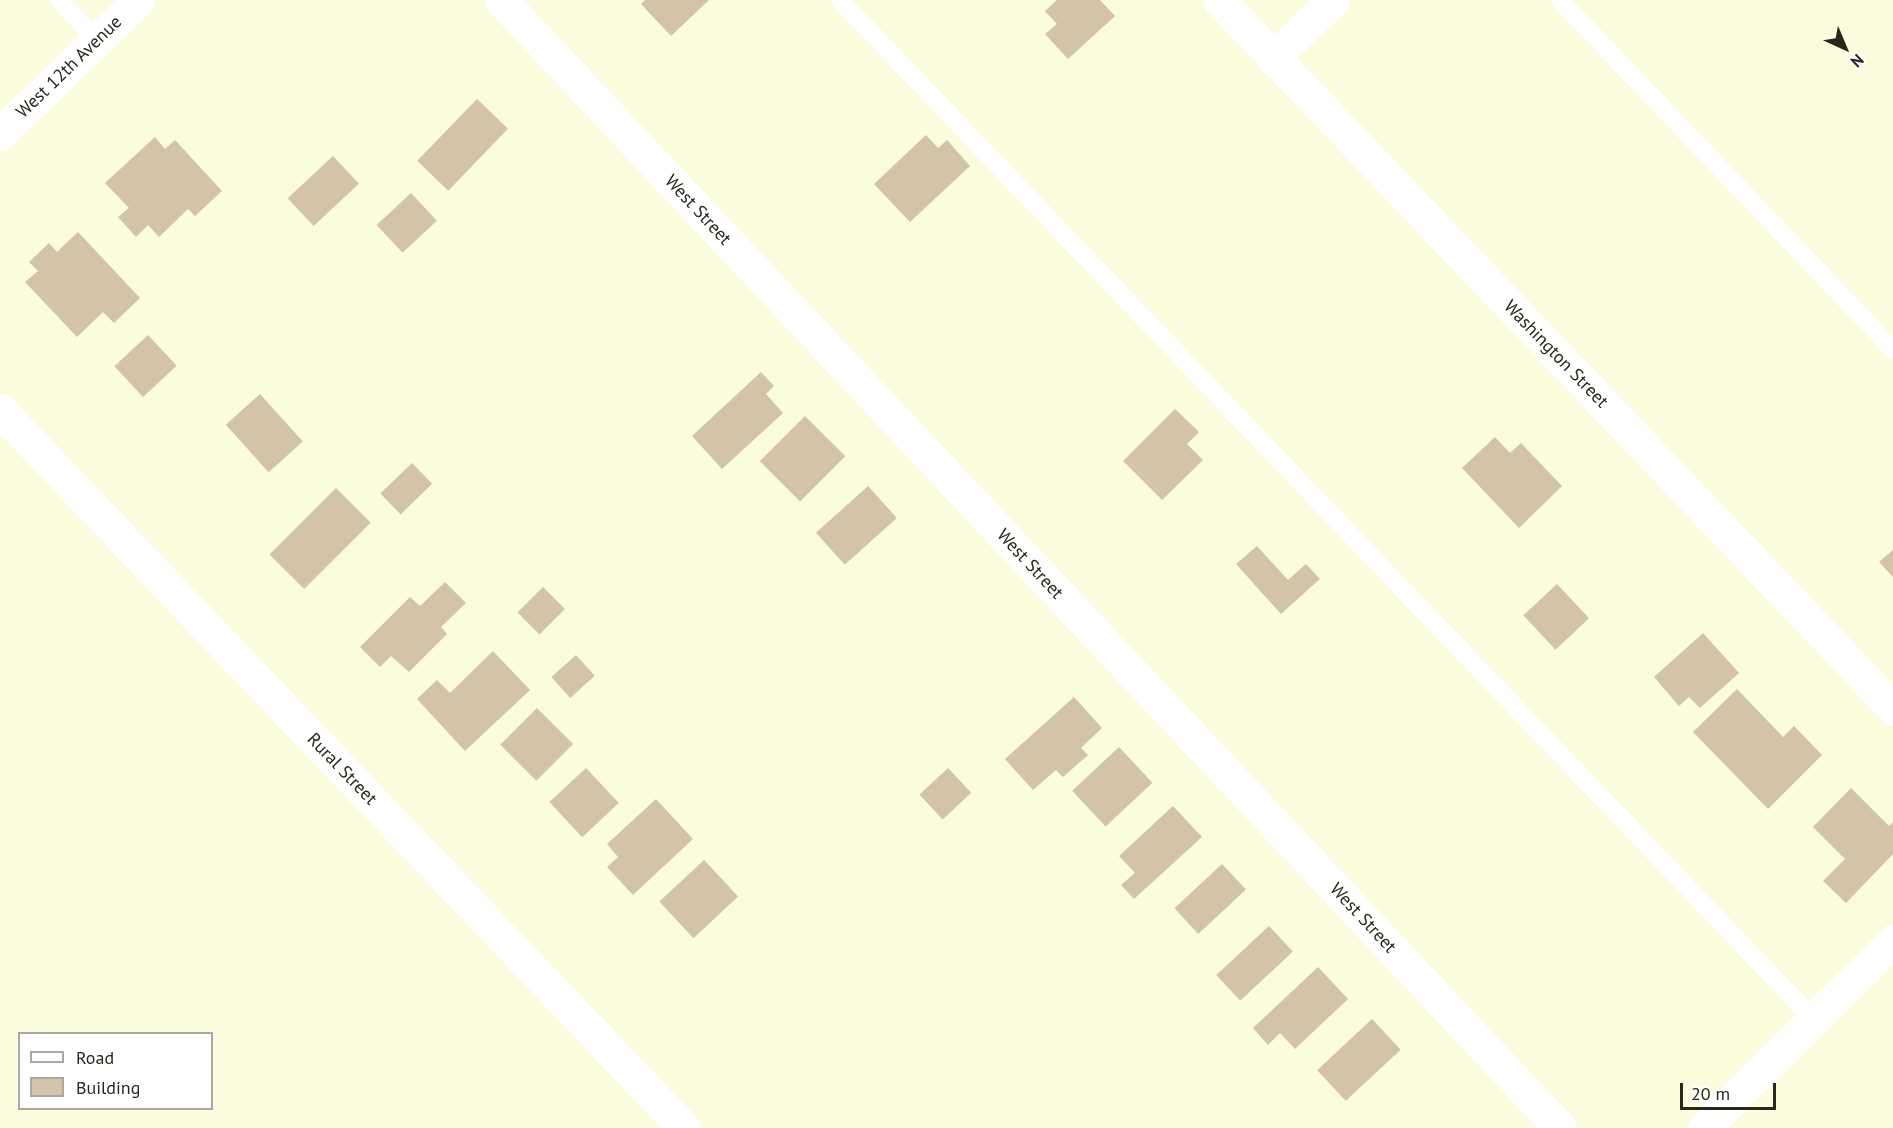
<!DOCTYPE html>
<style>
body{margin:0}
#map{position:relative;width:1893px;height:1128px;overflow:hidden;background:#fafcdd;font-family:"PT Sans",sans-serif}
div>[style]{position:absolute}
.building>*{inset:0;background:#d3c3a9;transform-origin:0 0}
.lane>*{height:18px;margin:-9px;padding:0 9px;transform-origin:9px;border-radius:9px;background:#fff}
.street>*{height:33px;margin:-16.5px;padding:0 16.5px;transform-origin:16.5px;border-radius:16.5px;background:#fff}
.secondary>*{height:33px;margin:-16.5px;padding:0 16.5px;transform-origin:16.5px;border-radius:16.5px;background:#fff}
span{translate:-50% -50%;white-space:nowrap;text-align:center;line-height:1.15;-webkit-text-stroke:4.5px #fff;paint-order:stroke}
.street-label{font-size:18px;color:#27271c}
.legend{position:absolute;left:18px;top:1032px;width:195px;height:78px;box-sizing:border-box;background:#fff;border:2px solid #a9a9a4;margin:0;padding:8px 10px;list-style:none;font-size:18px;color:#27271c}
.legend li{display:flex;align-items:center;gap:12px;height:30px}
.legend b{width:30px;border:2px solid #a9a9a4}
.north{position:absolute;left:1815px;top:18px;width:60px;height:60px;-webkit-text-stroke:4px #fff;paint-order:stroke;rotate:136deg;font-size:16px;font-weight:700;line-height:24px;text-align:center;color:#27271c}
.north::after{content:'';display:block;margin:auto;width:21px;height:27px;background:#27271c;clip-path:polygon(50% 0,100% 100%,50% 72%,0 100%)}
.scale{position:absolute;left:1680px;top:1083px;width:96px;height:27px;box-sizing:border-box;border:3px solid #27271c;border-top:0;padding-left:8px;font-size:18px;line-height:21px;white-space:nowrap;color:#27271c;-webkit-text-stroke:4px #fff;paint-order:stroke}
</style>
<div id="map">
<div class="building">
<i style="clip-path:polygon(645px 0,709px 0,671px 36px,641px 4px)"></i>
<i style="clip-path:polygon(1057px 0,1100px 0,1115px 16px,1068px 59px,1045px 34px,1057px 24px,1045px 11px)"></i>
<i style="left:477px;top:99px;width:43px;height:86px;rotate:44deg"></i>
<i style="clip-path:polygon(926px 135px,938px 148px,947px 140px,970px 166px,910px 222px,874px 184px)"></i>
<i style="clip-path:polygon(155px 137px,165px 149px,175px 140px,222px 191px,195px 216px,188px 209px,159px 237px,148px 225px,136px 237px,118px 217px,129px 208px,105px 183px)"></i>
<i style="left:333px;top:156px;width:38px;height:62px;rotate:47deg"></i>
<i style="left:411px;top:193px;width:38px;height:47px;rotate:47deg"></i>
<i style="clip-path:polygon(78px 232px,140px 298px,114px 323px,103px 312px,77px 337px,25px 282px,38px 271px,29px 262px,49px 243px,57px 252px)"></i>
<i style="left:148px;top:335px;width:42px;height:46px;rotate:47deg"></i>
<i style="clip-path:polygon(761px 372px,774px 386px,766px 394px,783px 413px,722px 469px,692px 436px)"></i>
<i style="left:260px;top:394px;width:64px;height:46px;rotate:48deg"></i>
<i style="clip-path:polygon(1175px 409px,1199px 432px,1187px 444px,1203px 460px,1162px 500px,1123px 461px)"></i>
<i style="left:805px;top:416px;width:57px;height:64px;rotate:45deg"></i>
<i style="clip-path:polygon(1495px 437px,1510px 453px,1521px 443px,1562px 486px,1519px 528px,1462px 468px)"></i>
<i style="left:412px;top:463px;width:29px;height:44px;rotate:46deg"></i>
<i style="left:868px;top:486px;width:43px;height:70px;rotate:48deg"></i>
<i style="left:336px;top:488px;width:49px;height:94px;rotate:45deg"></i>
<i style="clip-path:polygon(1257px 546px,1288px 580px,1306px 564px,1320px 579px,1281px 614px,1236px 564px)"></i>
<i style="clip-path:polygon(1893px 550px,1893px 577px,1879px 562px)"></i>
<i style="clip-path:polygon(445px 582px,466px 603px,441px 627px,447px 634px,409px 672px,391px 656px,380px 667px,360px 647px,410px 597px,420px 606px)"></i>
<i style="left:1557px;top:584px;width:47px;height:46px;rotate:47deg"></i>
<i style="left:543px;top:587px;width:31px;height:36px;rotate:45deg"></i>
<i style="clip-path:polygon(1703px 633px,1739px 673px,1700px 708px,1689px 697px,1679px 706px,1654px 677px)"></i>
<i style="clip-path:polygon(493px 651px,530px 690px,465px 751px,417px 699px,437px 680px,450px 693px)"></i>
<i style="left:576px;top:655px;width:28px;height:33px;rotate:48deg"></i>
<i style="clip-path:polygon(1737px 689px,1783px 737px,1794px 726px,1822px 755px,1768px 809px,1693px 732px)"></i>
<i style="clip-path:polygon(1074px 697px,1102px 728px,1081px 748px,1088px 755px,1063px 777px,1056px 770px,1033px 790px,1005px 759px)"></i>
<i style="left:537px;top:708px;width:51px;height:52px;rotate:45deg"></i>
<i style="left:1119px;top:747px;width:49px;height:64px;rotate:47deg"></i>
<i style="left:586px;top:768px;width:48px;height:50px;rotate:47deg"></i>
<i style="left:948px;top:768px;width:34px;height:39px;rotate:47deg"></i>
<i style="clip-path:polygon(1851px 788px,1889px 826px,1893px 822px,1893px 854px,1846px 903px,1823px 881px,1845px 859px,1813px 827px)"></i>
<i style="clip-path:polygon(656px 799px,693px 839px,633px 895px,607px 867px,618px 857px,607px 844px)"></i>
<i style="clip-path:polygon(1173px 806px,1202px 837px,1134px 899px,1121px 885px,1135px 873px,1119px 856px)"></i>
<i style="left:704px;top:860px;width:50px;height:61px;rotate:47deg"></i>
<i style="left:1222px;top:864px;width:35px;height:65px;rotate:47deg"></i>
<i style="left:1269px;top:926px;width:35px;height:72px;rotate:47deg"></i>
<i style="clip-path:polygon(1318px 967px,1348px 999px,1295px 1049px,1280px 1033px,1268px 1045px,1253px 1028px)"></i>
<i style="left:1372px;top:1019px;width:42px;height:75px;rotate:47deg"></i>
</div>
<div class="lane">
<i style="left:59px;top:0;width:55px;rotate:46.5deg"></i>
<i style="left:840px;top:0;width:1409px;rotate:46.32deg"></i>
<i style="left:1560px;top:0;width:483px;rotate:46.4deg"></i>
</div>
<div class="street">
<i style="left:501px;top:0;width:1547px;rotate:46.81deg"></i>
<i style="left:1219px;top:0;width:978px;rotate:46.41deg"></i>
<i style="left:1273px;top:58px;width:83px;rotate:-44deg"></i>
</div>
<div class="secondary">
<i style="left:0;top:134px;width:193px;rotate:-44deg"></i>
<i style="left:0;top:410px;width:992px;rotate:46.39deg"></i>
<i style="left:1704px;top:1128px;width:266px;rotate:-44.7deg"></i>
</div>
<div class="street-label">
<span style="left:69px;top:67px;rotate:-44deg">West 12th Avenue</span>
<span style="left:698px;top:210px;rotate:47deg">West Street</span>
<span style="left:1556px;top:354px;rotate:46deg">Washington Street</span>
<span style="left:1030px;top:564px;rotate:47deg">West Street</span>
<span style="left:342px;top:769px;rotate:46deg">Rural Street</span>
<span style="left:1363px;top:918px;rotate:47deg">West Street</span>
</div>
<ul class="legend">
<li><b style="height:8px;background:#fff"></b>Road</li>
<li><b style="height:16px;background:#d3c3a9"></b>Building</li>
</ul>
<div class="north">N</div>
<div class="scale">20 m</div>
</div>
